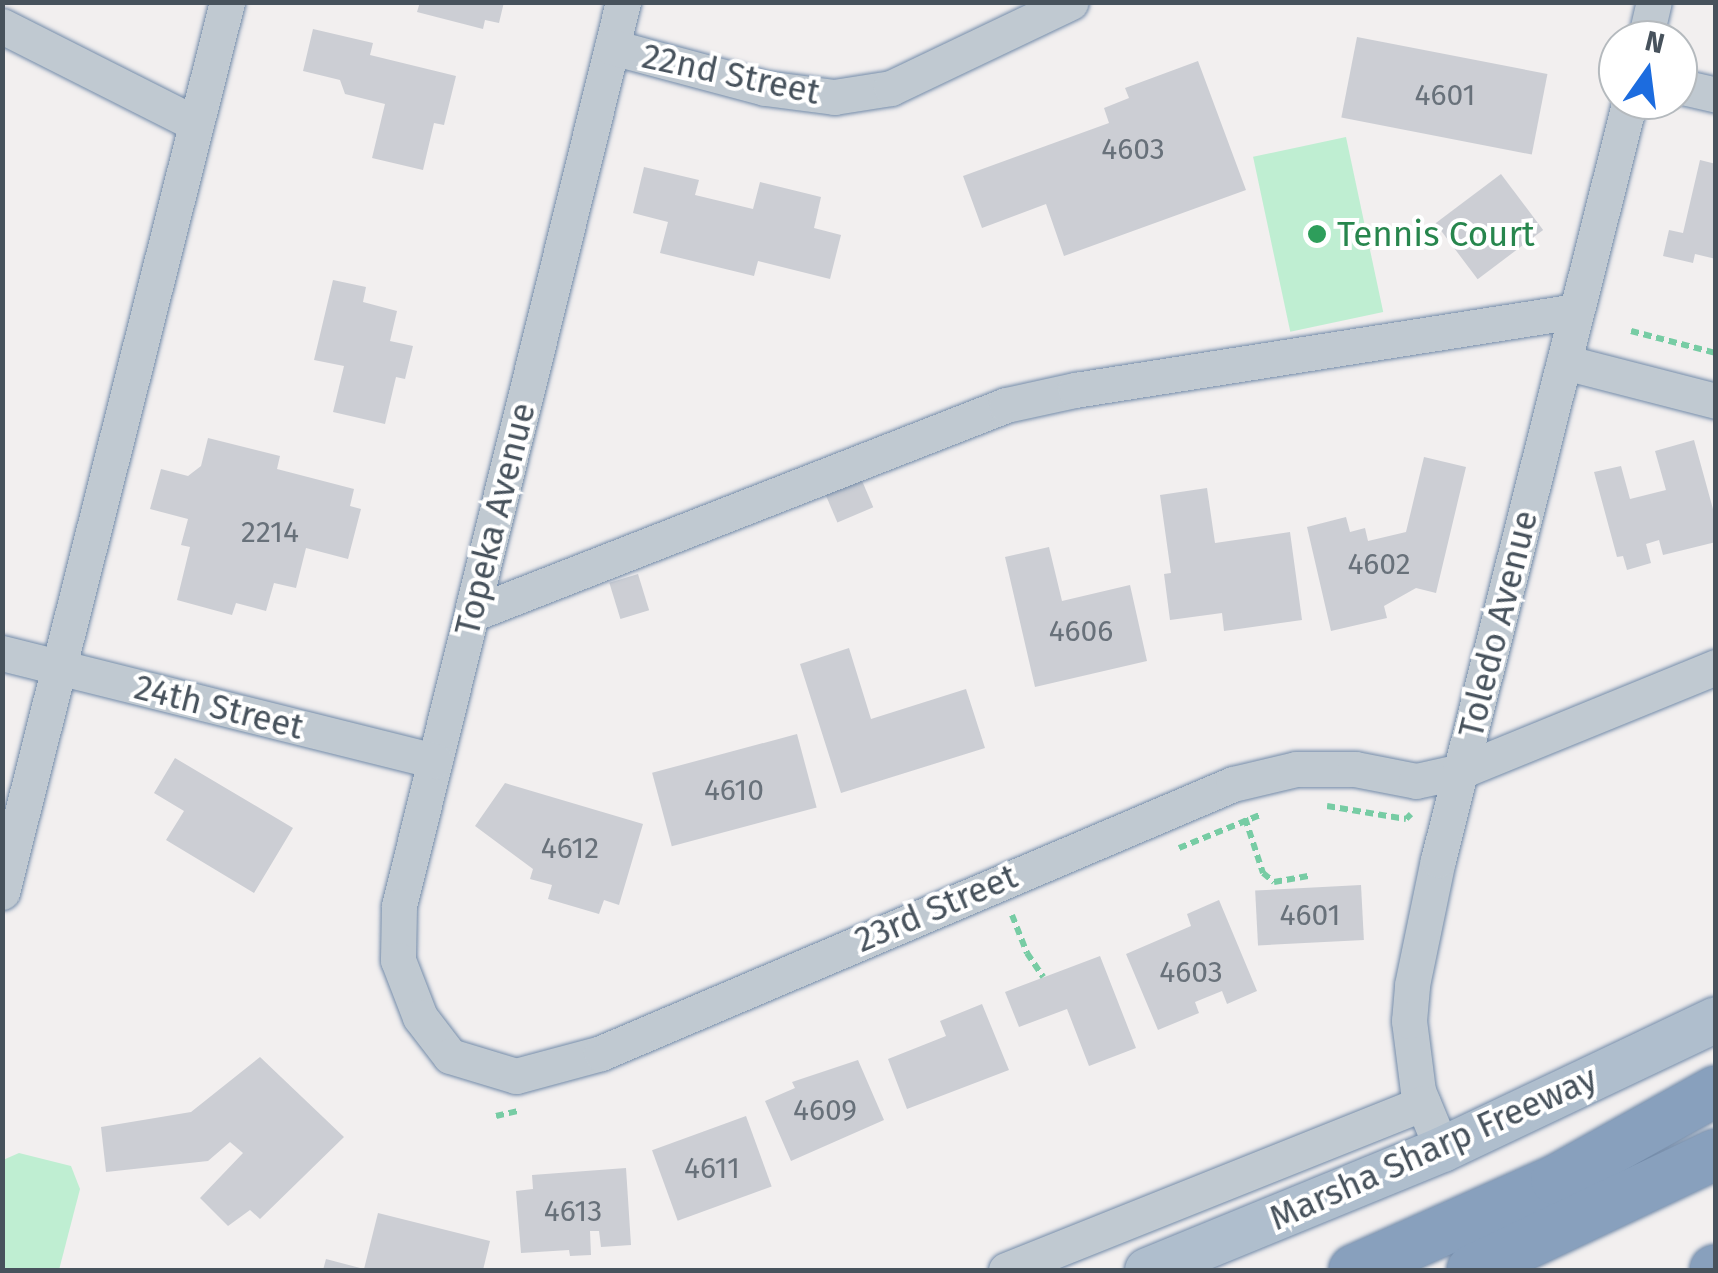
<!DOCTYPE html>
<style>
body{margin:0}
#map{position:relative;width:1718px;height:1273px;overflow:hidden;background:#f2efef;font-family:"Fira Sans",sans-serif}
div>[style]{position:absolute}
.green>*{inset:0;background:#bfeed2;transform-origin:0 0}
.building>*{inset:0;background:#ccced4;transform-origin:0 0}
.path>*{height:6px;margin-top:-3px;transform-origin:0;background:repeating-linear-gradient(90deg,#77cca4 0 8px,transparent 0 13px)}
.roads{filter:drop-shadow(0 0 2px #738ba9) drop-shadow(0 0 2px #738ba9)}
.minor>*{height:35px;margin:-17.5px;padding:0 17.5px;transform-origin:17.5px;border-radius:17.5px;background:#c0c9d1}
.major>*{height:45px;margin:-22.5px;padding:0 22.5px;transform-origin:22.5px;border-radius:22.5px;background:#afbecd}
.highway>*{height:50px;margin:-25px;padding:0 25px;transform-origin:25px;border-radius:25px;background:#88a0bd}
.dots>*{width:28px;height:28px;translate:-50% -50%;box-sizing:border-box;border:5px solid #fff;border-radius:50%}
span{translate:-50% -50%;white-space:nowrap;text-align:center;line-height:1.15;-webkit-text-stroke:8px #fff;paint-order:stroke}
.number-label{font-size:30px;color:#68717a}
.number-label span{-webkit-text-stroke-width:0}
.street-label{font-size:35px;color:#47525c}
.leisure-label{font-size:35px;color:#27864d}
.left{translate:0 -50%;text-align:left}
.frame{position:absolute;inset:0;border:5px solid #47525c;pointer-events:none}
.north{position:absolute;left:1598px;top:20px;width:100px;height:100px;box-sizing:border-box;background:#fff;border:2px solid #b5babe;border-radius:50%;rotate:14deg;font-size:28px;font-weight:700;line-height:40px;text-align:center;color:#47525c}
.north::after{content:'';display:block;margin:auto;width:35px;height:45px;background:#1c6cdf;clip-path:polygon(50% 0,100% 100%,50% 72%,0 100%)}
</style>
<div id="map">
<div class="green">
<i style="left:1346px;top:137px;width:179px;height:95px;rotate:78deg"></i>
<i style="clip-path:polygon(19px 1153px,71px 1166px,80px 1189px,59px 1270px,3px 1270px,3px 1160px)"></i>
</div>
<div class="building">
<i style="clip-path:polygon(420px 2px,504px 2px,499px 23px,485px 20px,483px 29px,417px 12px)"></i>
<i style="clip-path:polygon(313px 29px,373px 43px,370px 55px,456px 76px,444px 125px,434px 123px,423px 170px,372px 158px,385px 104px,345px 94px,340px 80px,303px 71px)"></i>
<i style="left:1357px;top:37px;width:194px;height:82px;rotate:11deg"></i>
<i style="clip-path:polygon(1198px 61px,1246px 190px,1064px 256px,1046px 204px,982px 228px,963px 176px,1109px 123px,1104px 108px,1129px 98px,1125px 88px)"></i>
<i style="clip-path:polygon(1700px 160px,1716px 164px,1716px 259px,1695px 254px,1693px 263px,1663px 256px,1669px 230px,1683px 233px)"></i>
<i style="clip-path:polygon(644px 167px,699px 180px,695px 195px,753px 209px,760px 182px,821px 197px,814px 228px,841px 235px,830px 279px,758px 261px,754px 276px,660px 253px,668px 222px,633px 213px)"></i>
<i style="left:1501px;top:174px;width:70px;height:82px;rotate:53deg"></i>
<i style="clip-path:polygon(333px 280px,366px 287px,363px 302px,397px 311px,390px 341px,413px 346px,405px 379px,396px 377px,385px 424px,333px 412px,344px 366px,314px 360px)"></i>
<i style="clip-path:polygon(208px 438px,280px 456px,277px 469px,354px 489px,350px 506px,361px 509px,348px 559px,306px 548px,296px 588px,274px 583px,266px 611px,236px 603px,232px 615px,177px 600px,190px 547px,181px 545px,188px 519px,150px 509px,161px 469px,188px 476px,201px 466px)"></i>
<i style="clip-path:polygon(1694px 440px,1716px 520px,1716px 542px,1663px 555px,1659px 540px,1646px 544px,1651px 563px,1627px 570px,1623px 556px,1617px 557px,1594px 472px,1621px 466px,1630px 499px,1666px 490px,1655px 451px)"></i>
<i style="clip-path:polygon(1424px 457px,1466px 467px,1436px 593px,1416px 588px,1384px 606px,1387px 618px,1331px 631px,1307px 527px,1346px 517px,1350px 532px,1365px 528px,1368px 541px,1406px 532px)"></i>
<i style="left:860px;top:476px;width:34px;height:39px;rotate:67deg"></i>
<i style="clip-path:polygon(1207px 488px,1215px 543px,1290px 532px,1302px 620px,1224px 631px,1222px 613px,1170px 620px,1164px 574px,1171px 573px,1160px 495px)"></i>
<i style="clip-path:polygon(1049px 547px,1062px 601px,1130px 585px,1147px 661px,1035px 687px,1005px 557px)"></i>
<i style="left:638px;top:574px;width:38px;height:30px;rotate:73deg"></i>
<i style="clip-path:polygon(849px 648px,871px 719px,966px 689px,985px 748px,841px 793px,800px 664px)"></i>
<i style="left:797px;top:734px;width:76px;height:150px;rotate:75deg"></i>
<i style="clip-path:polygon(175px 758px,293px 828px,254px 893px,166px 840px,184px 811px,154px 793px)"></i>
<i style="clip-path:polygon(505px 783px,643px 824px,619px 905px,604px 900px,599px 914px,548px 899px,552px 885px,530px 879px,533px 869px,475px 826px)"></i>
<i style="left:1361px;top:885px;width:55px;height:106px;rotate:87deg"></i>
<i style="clip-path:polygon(1219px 900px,1257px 991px,1227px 1004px,1222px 991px,1195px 1002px,1199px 1013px,1158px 1030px,1126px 954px,1191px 926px,1187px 914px)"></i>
<i style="clip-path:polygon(1100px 956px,1136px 1048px,1089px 1066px,1067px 1009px,1019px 1027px,1005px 992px)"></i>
<i style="clip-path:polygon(982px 1004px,1009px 1070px,907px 1109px,888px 1059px,946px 1036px,940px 1021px)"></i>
<i style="clip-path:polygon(260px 1057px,344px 1137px,260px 1219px,250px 1210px,228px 1226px,200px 1198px,243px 1153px,230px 1142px,208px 1161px,106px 1172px,101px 1127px,191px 1112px)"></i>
<i style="clip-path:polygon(858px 1060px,884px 1120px,791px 1161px,765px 1101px,795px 1088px,792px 1082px)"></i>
<i style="left:746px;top:1116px;width:75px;height:100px;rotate:70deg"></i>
<i style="clip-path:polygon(626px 1168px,631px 1245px,601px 1247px,599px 1231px,590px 1231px,591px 1255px,570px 1256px,569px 1250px,521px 1253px,516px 1191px,533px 1189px,532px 1175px)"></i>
<i style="clip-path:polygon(378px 1213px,490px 1241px,483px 1270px,323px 1270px,326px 1259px,364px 1269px)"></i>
</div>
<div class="path">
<i style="left:1631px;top:331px;width:88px;rotate:14.5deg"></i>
<i style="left:1327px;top:806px;width:80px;rotate:9.3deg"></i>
<i style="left:1406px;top:819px;width:7px;rotate:-45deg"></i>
<i style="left:1245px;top:818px;width:58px;rotate:71.9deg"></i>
<i style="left:1263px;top:873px;width:14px;rotate:39deg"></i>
<i style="left:1274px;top:882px;width:36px;rotate:-10deg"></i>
<i style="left:1179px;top:848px;width:87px;rotate:-22.2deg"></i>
<i style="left:1012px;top:915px;width:41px;rotate:68.5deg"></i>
<i style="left:1027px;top:953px;width:29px;rotate:56deg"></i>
<i style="left:496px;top:1116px;width:23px;rotate:-13deg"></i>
</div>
<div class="roads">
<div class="minor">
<i style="left:623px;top:2px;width:931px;rotate:103.92deg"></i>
<i style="left:399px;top:906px;width:54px;rotate:91.1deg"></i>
<i style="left:398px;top:960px;width:61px;rotate:68.9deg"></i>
<i style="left:420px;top:1017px;width:49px;rotate:52.4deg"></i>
<i style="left:450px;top:1056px;width:69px;rotate:16.9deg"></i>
<i style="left:516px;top:1076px;width:88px;rotate:-15.1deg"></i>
<i style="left:601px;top:1053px;width:687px;rotate:-23.06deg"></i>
<i style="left:1233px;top:784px;width:65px;rotate:-13.4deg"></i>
<i style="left:1296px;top:769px;width:59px"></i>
<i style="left:1355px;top:769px;width:62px;rotate:11.1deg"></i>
<i style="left:1416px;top:781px;width:46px;rotate:-12.5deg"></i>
<i style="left:1461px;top:771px;width:275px;rotate:-22.2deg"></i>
<i style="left:2px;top:26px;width:217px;rotate:26.8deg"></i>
<i style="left:1645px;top:40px;width:39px;rotate:-77deg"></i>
<i style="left:612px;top:47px;width:158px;rotate:15deg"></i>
<i style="left:765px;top:88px;width:70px;rotate:7.4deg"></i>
<i style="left:834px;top:97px;width:58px;rotate:-9deg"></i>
<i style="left:891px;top:88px;width:199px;rotate:-25.5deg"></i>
<i style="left:1678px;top:86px;width:39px;rotate:13deg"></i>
<i style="left:1564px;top:362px;width:157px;rotate:14.4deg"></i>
<i style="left:472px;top:614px;width:573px;rotate:-21.37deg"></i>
<i style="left:1006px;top:405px;width:71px;rotate:-12.3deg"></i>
<i style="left:1075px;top:390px;width:507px;rotate:-8.96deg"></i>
<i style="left:2px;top:653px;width:446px;rotate:14deg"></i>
<i style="left:2px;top:892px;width:918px;rotate:-75.81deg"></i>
<i style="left:1442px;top:1149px;width:63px;rotate:-112.5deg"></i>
<i style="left:1418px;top:1091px;width:71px;rotate:-97.3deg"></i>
<i style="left:1409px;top:1021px;width:36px;rotate:-85deg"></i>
<i style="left:1412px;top:985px;width:128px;rotate:-78.3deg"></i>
<i style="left:1438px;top:860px;width:784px;rotate:-75.82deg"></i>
<i style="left:1006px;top:1270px;width:449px;rotate:-21.8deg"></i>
</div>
<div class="major">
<i style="left:1147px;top:1270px;width:319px;rotate:-22.3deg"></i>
<i style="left:1442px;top:1149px;width:303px;rotate:-25.4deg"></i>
</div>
<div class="highway">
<i style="left:1354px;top:1270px;width:221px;rotate:-24deg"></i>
<i style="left:1556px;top:1180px;width:183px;rotate:-29.1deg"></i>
<i style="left:1472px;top:1270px;width:270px;rotate:-25.4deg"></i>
<i style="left:1715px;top:1270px;width:1px"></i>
</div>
</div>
<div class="dots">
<i style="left:1317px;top:234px;background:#2e9e5b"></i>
</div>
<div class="number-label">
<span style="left:1445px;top:95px">4601</span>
<span style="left:1133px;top:149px">4603</span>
<span style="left:270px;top:532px">2214</span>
<span style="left:1379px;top:564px">4602</span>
<span style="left:1081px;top:631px">4606</span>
<span style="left:734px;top:790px">4610</span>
<span style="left:570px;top:848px">4612</span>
<span style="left:1310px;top:915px">4601</span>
<span style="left:1191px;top:972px">4603</span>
<span style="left:825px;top:1110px">4609</span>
<span style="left:712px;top:1168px">4611</span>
<span style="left:573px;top:1211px">4613</span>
</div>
<div class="street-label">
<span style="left:731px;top:74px;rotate:12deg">22nd Street</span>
<span style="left:495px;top:519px;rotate:-76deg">Topeka Avenue</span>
<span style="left:1498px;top:624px;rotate:-76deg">Toledo Avenue</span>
<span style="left:219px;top:707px;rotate:14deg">24th Street</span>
<span style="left:936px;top:908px;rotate:-23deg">23rd Street</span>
<span style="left:1433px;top:1148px;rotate:-24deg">Marsha Sharp Freeway</span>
</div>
<div class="leisure-label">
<span class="left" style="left:1337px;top:234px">Tennis Court</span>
</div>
<div class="frame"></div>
<div class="north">N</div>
</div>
